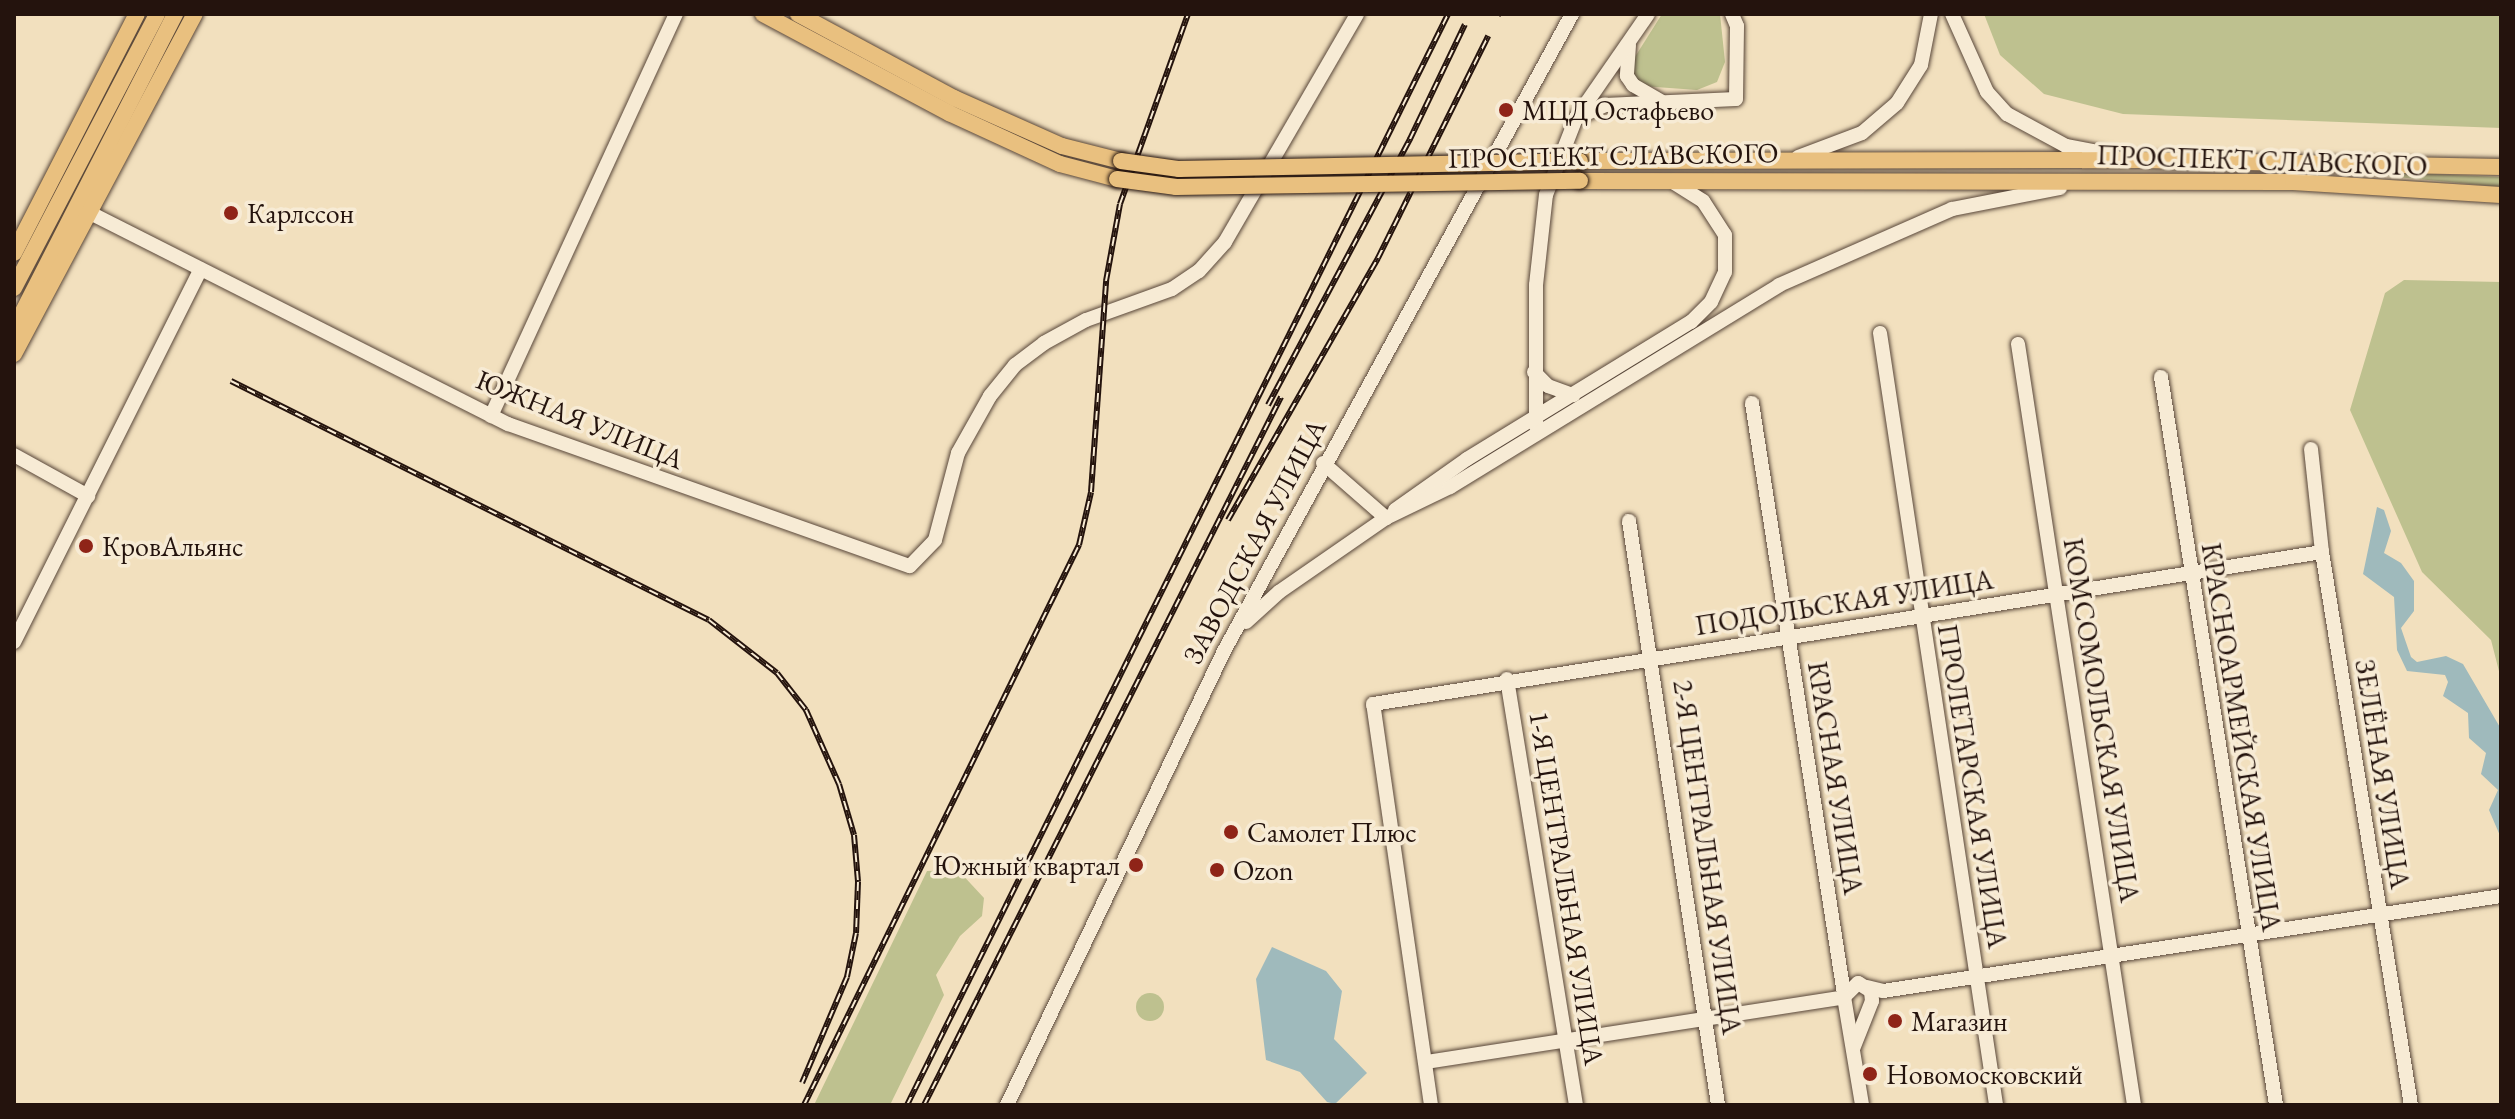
<!DOCTYPE html>
<meta charset="utf-8">
<style>
body{margin:0}
#map{position:relative;width:2515px;height:1119px;overflow:hidden;background:#f2e0be;font-family:"EB Garamond",serif}
div>[style]{position:absolute}
.green>*{inset:0;background:#bec18f}
.round{border-radius:50%}
.water>*{inset:0;background:#9fbabc}
.roads{filter:drop-shadow(0 0 2px #584639) drop-shadow(0 0 2px #584639)}
.minor>*{height:14px;margin:-7px;padding:0 7px;transform-origin:7px;border-radius:7px;background:#f7ebd5}
.major>*{height:16px;margin:-8px;padding:0 8px;transform-origin:8px;border-radius:8px;background:#e9c07f}
.rail>*{height:6px;margin-top:-3px;transform-origin:0;background:repeating-linear-gradient(90deg,#f7ebd5 0 9px,#24130d 0 18px);box-sizing:border-box;border-block:2px solid #24130d}
.bridges{filter:drop-shadow(0 0 2px #24130d) drop-shadow(0 0 2px #24130d)}
.major-bridge>*{height:16px;margin:-8px;padding:0 8px;transform-origin:8px;border-radius:8px;background:#e9c07f}
.dots>*{width:22px;height:22px;translate:-50% -50%;box-sizing:border-box;border:4px solid #f7ebd5;border-radius:50%}
span{translate:-50% -50%;white-space:nowrap;text-align:center;line-height:1.15;-webkit-text-stroke:7px #f7ebd5;paint-order:stroke}
.poi-label{font-size:28px;color:#24130d}
.left{translate:0 -50%;text-align:left}
.right{translate:-100% -50%;text-align:right}
.street-label{font-size:28px;color:#24130d}
.frame{position:absolute;inset:0;border:16px solid #24130d;pointer-events:none}
</style>
<div id="map">
<div class="green">
<i style="clip-path:polygon(1662px 14px,1720px 14px,1725px 62px,1717px 82px,1697px 90px,1642px 86px,1634px 76px,1633px 60px)"></i>
<i style="clip-path:polygon(1984px 14px,2501px 14px,2501px 128px,2123px 114px,2044px 94px,2000px 55px)"></i>
<i style="clip-path:polygon(2381px 172px,2501px 177px,2501px 187px,2376px 175px)"></i>
<i style="clip-path:polygon(2404px 280px,2501px 282px,2501px 679px,2491px 640px,2422px 572px,2350px 410px,2385px 293px)"></i>
<i style="clip-path:polygon(958px 870px,984px 898px,982px 916px,960px 936px,936px 975px,944px 995px,890px 1105px,814px 1105px,927px 871px)"></i>
<i class="round" style="left:1136px;top:993px;width:28px;height:28px"></i>
</div>
<div class="water">
<i style="clip-path:polygon(2377px 507px,2384px 510px,2391px 531px,2384px 553px,2401px 563px,2414px 581px,2414px 611px,2401px 628px,2411px 657px,2417px 662px,2446px 656px,2463px 664px,2501px 729px,2501px 838px,2489px 810px,2498px 790px,2481px 774px,2486px 753px,2469px 738px,2468px 713px,2443px 696px,2448px 682px,2445px 675px,2407px 671px,2397px 650px,2394px 597px,2363px 574px)"></i>
<i style="clip-path:polygon(1272px 947px,1326px 971px,1342px 991px,1334px 1039px,1367px 1073px,1335px 1104px,1327px 1102px,1300px 1072px,1266px 1060px,1256px 979px)"></i>
</div>
<div class="roads">
<div class="minor">
<i style="left:1952px;top:14px;width:85px;rotate:65.8deg"></i>
<i style="left:1987px;top:92px;width:30px;rotate:48deg"></i>
<i style="left:2007px;top:114px;width:67px;rotate:28.5deg"></i>
<i style="left:2066px;top:146px;width:48px;rotate:10.8deg"></i>
<i style="left:1629px;top:45px;width:31px;rotate:94deg"></i>
<i style="left:1627px;top:76px;width:11px;rotate:56deg"></i>
<i style="left:1633px;top:85px;width:32px;rotate:30deg"></i>
<i style="left:1576px;top:118px;width:32px;rotate:-24deg"></i>
<i style="left:1605px;top:105px;width:131px;rotate:-2.6deg"></i>
<i style="left:1736px;top:99px;width:73px;rotate:-89.2deg"></i>
<i style="left:1737px;top:26px;width:13px;rotate:-113deg"></i>
<i style="left:1798px;top:157px;width:68px;rotate:-20.6deg"></i>
<i style="left:1862px;top:133px;width:46px;rotate:-40.6deg"></i>
<i style="left:1897px;top:103px;width:45px;rotate:-57.7deg"></i>
<i style="left:1921px;top:65px;width:52px;rotate:-78.9deg"></i>
<i style="left:92px;top:214px;width:466px;rotate:26.8deg"></i>
<i style="left:508px;top:424px;width:426px;rotate:19.5deg"></i>
<i style="left:910px;top:566px;width:36px;rotate:-46deg"></i>
<i style="left:935px;top:540px;width:90px;rotate:-75.2deg"></i>
<i style="left:958px;top:453px;width:65px;rotate:-60.7deg"></i>
<i style="left:990px;top:396px;width:40px;rotate:-51deg"></i>
<i style="left:1015px;top:365px;width:36px;rotate:-37deg"></i>
<i style="left:1044px;top:343px;width:48px;rotate:-28.7deg"></i>
<i style="left:1086px;top:320px;width:91px;rotate:-19.8deg"></i>
<i style="left:1172px;top:289px;width:32px;rotate:-34deg"></i>
<i style="left:1199px;top:271px;width:39px;rotate:-48deg"></i>
<i style="left:1225px;top:242px;width:263px;rotate:-59.9deg"></i>
<i style="left:1880px;top:333px;width:781px;rotate:81.45deg"></i>
<i style="left:2018px;top:344px;width:770px;rotate:81.33deg"></i>
<i style="left:1534px;top:372px;width:20px;rotate:45deg"></i>
<i style="left:1548px;top:386px;width:27px;rotate:20deg"></i>
<i style="left:2161px;top:377px;width:737px;rotate:81.02deg"></i>
<i style="left:1752px;top:403px;width:598px;rotate:81.15deg"></i>
<i style="left:491px;top:416px;width:443px;rotate:-65.3deg"></i>
<i style="left:1536px;top:426px;width:141px;rotate:-90deg"></i>
<i style="left:1536px;top:285px;width:91px;rotate:-83.7deg"></i>
<i style="left:1546px;top:195px;width:83px;rotate:-68.7deg"></i>
<i style="left:1576px;top:118px;width:126px;rotate:-55.3deg"></i>
<i style="left:2311px;top:449px;width:104px;rotate:83.9deg"></i>
<i style="left:2322px;top:552px;width:560px;rotate:80.86deg"></i>
<i style="left:14px;top:455px;width:85px;rotate:29deg"></i>
<i style="left:1323px;top:463px;width:84px;rotate:41.1deg"></i>
<i style="left:1395px;top:510px;width:88px;rotate:-35.3deg"></i>
<i style="left:1467px;top:459px;width:263px;rotate:-31.5deg"></i>
<i style="left:1691px;top:322px;width:28px;rotate:-45deg"></i>
<i style="left:1711px;top:302px;width:33px;rotate:-65deg"></i>
<i style="left:1725px;top:272px;width:37px;rotate:-90deg"></i>
<i style="left:1725px;top:235px;width:40px;rotate:-122.9deg"></i>
<i style="left:1703px;top:201px;width:36px;rotate:-148deg"></i>
<i style="left:1629px;top:521px;width:591px;rotate:81.33deg"></i>
<i style="left:1246px;top:622px;width:45px;rotate:-42.3deg"></i>
<i style="left:1279px;top:592px;width:130px;rotate:-34.7deg"></i>
<i style="left:1386px;top:518px;width:71px;rotate:-25.8deg"></i>
<i style="left:1450px;top:487px;width:386px;rotate:-31.5deg"></i>
<i style="left:1779px;top:285px;width:189px;rotate:-23.7deg"></i>
<i style="left:1952px;top:209px;width:110px;rotate:-11deg"></i>
<i style="left:14px;top:642px;width:417px;rotate:-63.4deg"></i>
<i style="left:1507px;top:679px;width:432px;rotate:80.8deg"></i>
<i style="left:1867px;top:987px;width:16px;rotate:14deg"></i>
<i style="left:1883px;top:991px;width:625px;rotate:-8.74deg"></i>
<i style="left:1853px;top:1049px;width:52px;rotate:-68.4deg"></i>
<i style="left:1872px;top:1001px;width:10px;rotate:-96deg"></i>
<i style="left:1871px;top:991px;width:15px;rotate:-148deg"></i>
<i style="left:1858px;top:983px;width:20px;rotate:135deg"></i>
<i style="left:1844px;top:997px;width:109px;rotate:80.5deg"></i>
<i style="left:1426px;top:1062px;width:423px;rotate:-8.8deg"></i>
<i style="left:1007px;top:1105px;width:503px;rotate:-64.45deg"></i>
<i style="left:1224px;top:651px;width:726px;rotate:-61.35deg"></i>
<i style="left:1431px;top:1105px;width:405px;rotate:-98.2deg"></i>
<i style="left:1373px;top:704px;width:961px;rotate:-9.1deg"></i>
</div>
<div class="major">
<i style="left:763px;top:14px;width:211px;rotate:28deg"></i>
<i style="left:949px;top:113px;width:122px;rotate:24.7deg"></i>
<i style="left:1060px;top:164px;width:59px;rotate:14.7deg"></i>
<i style="left:798px;top:14px;width:177px;rotate:28.3deg"></i>
<i style="left:954px;top:98px;width:118px;rotate:24deg"></i>
<i style="left:1062px;top:146px;width:61px;rotate:14.3deg"></i>
<i style="left:1580px;top:161px;width:561px;rotate:-0.1deg"></i>
<i style="left:2141px;top:160px;width:360px;rotate:1.1deg"></i>
<i style="left:1580px;top:181px;width:713px;rotate:0.08deg"></i>
<i style="left:2293px;top:182px;width:208px;rotate:3.6deg"></i>
<i style="left:14px;top:253px;width:269px;rotate:-62.8deg"></i>
<i style="left:14px;top:288px;width:309px;rotate:-62.4deg"></i>
<i style="left:14px;top:329px;width:354px;rotate:-62.9deg"></i>
<i style="left:14px;top:354px;width:385px;rotate:-62deg"></i>
</div>
</div>
<div class="rail">
<i style="left:1498px;top:15px;width:1px;rotate:-45deg"></i>
<i style="left:231px;top:381px;width:534px;rotate:26.57deg"></i>
<i style="left:709px;top:620px;width:86px;rotate:37.9deg"></i>
<i style="left:777px;top:673px;width:47px;rotate:51.9deg"></i>
<i style="left:806px;top:710px;width:81px;rotate:66deg"></i>
<i style="left:839px;top:784px;width:53px;rotate:73.6deg"></i>
<i style="left:854px;top:835px;width:47px;rotate:85.1deg"></i>
<i style="left:858px;top:882px;width:51px;rotate:92.2deg"></i>
<i style="left:856px;top:933px;width:45px;rotate:101.6deg"></i>
<i style="left:847px;top:977px;width:115px;rotate:113deg"></i>
<i style="left:1268px;top:405px;width:302px;rotate:-61.9deg"></i>
<i style="left:1410px;top:139px;width:127px;rotate:-64.4deg"></i>
<i style="left:1228px;top:520px;width:302px;rotate:-60.2deg"></i>
<i style="left:1378px;top:258px;width:248px;rotate:-63.6deg"></i>
<i style="left:804px;top:1105px;width:624px;rotate:-63.85deg"></i>
<i style="left:1079px;top:545px;width:54px;rotate:-77.2deg"></i>
<i style="left:1091px;top:492px;width:212px;rotate:-85.9deg"></i>
<i style="left:1106px;top:281px;width:78px;rotate:-79.7deg"></i>
<i style="left:1120px;top:204px;width:202px;rotate:-70.3deg"></i>
<i style="left:907px;top:1105px;width:1218px;rotate:-63.62deg"></i>
<i style="left:924px;top:1105px;width:793px;rotate:-63.24deg"></i>
</div>
<div class="bridges">
<div class="major-bridge">
<i style="left:1121px;top:161px;width:59px;rotate:7.9deg"></i>
<i style="left:1179px;top:169px;width:401px;rotate:-1.1deg"></i>
<i style="left:1117px;top:179px;width:60px;rotate:7.7deg"></i>
<i style="left:1176px;top:187px;width:404px;rotate:-0.9deg"></i>
</div>
</div>
<div class="dots">
<i style="left:1506px;top:110px;background:#8f2418"></i>
<i style="left:231px;top:213px;background:#8f2418"></i>
<i style="left:86px;top:546px;background:#8f2418"></i>
<i style="left:1231px;top:832px;background:#8f2418"></i>
<i style="left:1136px;top:865px;background:#8f2418"></i>
<i style="left:1217px;top:870px;background:#8f2418"></i>
<i style="left:1895px;top:1021px;background:#8f2418"></i>
<i style="left:1870px;top:1074px;background:#8f2418"></i>
</div>
<div class="poi-label">
<span class="left" style="left:1522px;top:110px">МЦД Остафьево</span>
<span class="left" style="left:247px;top:213px">Карлссон</span>
<span class="left" style="left:102px;top:546px">КровАльянс</span>
<span class="left" style="left:1247px;top:832px">Самолет Плюс</span>
<span class="right" style="left:1120px;top:865px">Южный квартал</span>
<span class="left" style="left:1233px;top:870px">Ozon</span>
<span class="left" style="left:1911px;top:1021px">Магазин</span>
<span class="left" style="left:1886px;top:1074px">Новомосковский</span>
</div>
<div class="street-label">
<span style="left:1613px;top:155px;rotate:-1deg">ПРОСПЕКТ СЛАВСКОГО</span>
<span style="left:2262px;top:160px;rotate:2deg">ПРОСПЕКТ СЛАВСКОГО</span>
<span style="left:580px;top:419px;rotate:22deg">ЮЖНАЯ УЛИЦА</span>
<span style="left:1254px;top:541px;rotate:-62deg">ЗАВОДСКАЯ УЛИЦА</span>
<span style="left:1844px;top:602px;rotate:-9deg">ПОДОЛЬСКАЯ УЛИЦА</span>
<span style="left:2102px;top:720px;rotate:81deg">КОМСОМОЛЬСКАЯ УЛИЦА</span>
<span style="left:2242px;top:737px;rotate:81deg">КРАСНОАРМЕЙСКАЯ УЛИЦА</span>
<span style="left:2383px;top:774px;rotate:81deg">ЗЕЛЁНАЯ УЛИЦА</span>
<span style="left:1836px;top:778px;rotate:81deg">КРАСНАЯ УЛИЦА</span>
<span style="left:1973px;top:786px;rotate:81deg">ПРОЛЕТАРСКАЯ УЛИЦА</span>
<span style="left:1708px;top:857px;rotate:82deg">2-Я ЦЕНТРАЛЬНАЯ УЛИЦА</span>
<span style="left:1567px;top:888px;rotate:81deg">1-Я ЦЕНТРАЛЬНАЯ УЛИЦА</span>
</div>
<div class="frame"></div>
</div>
